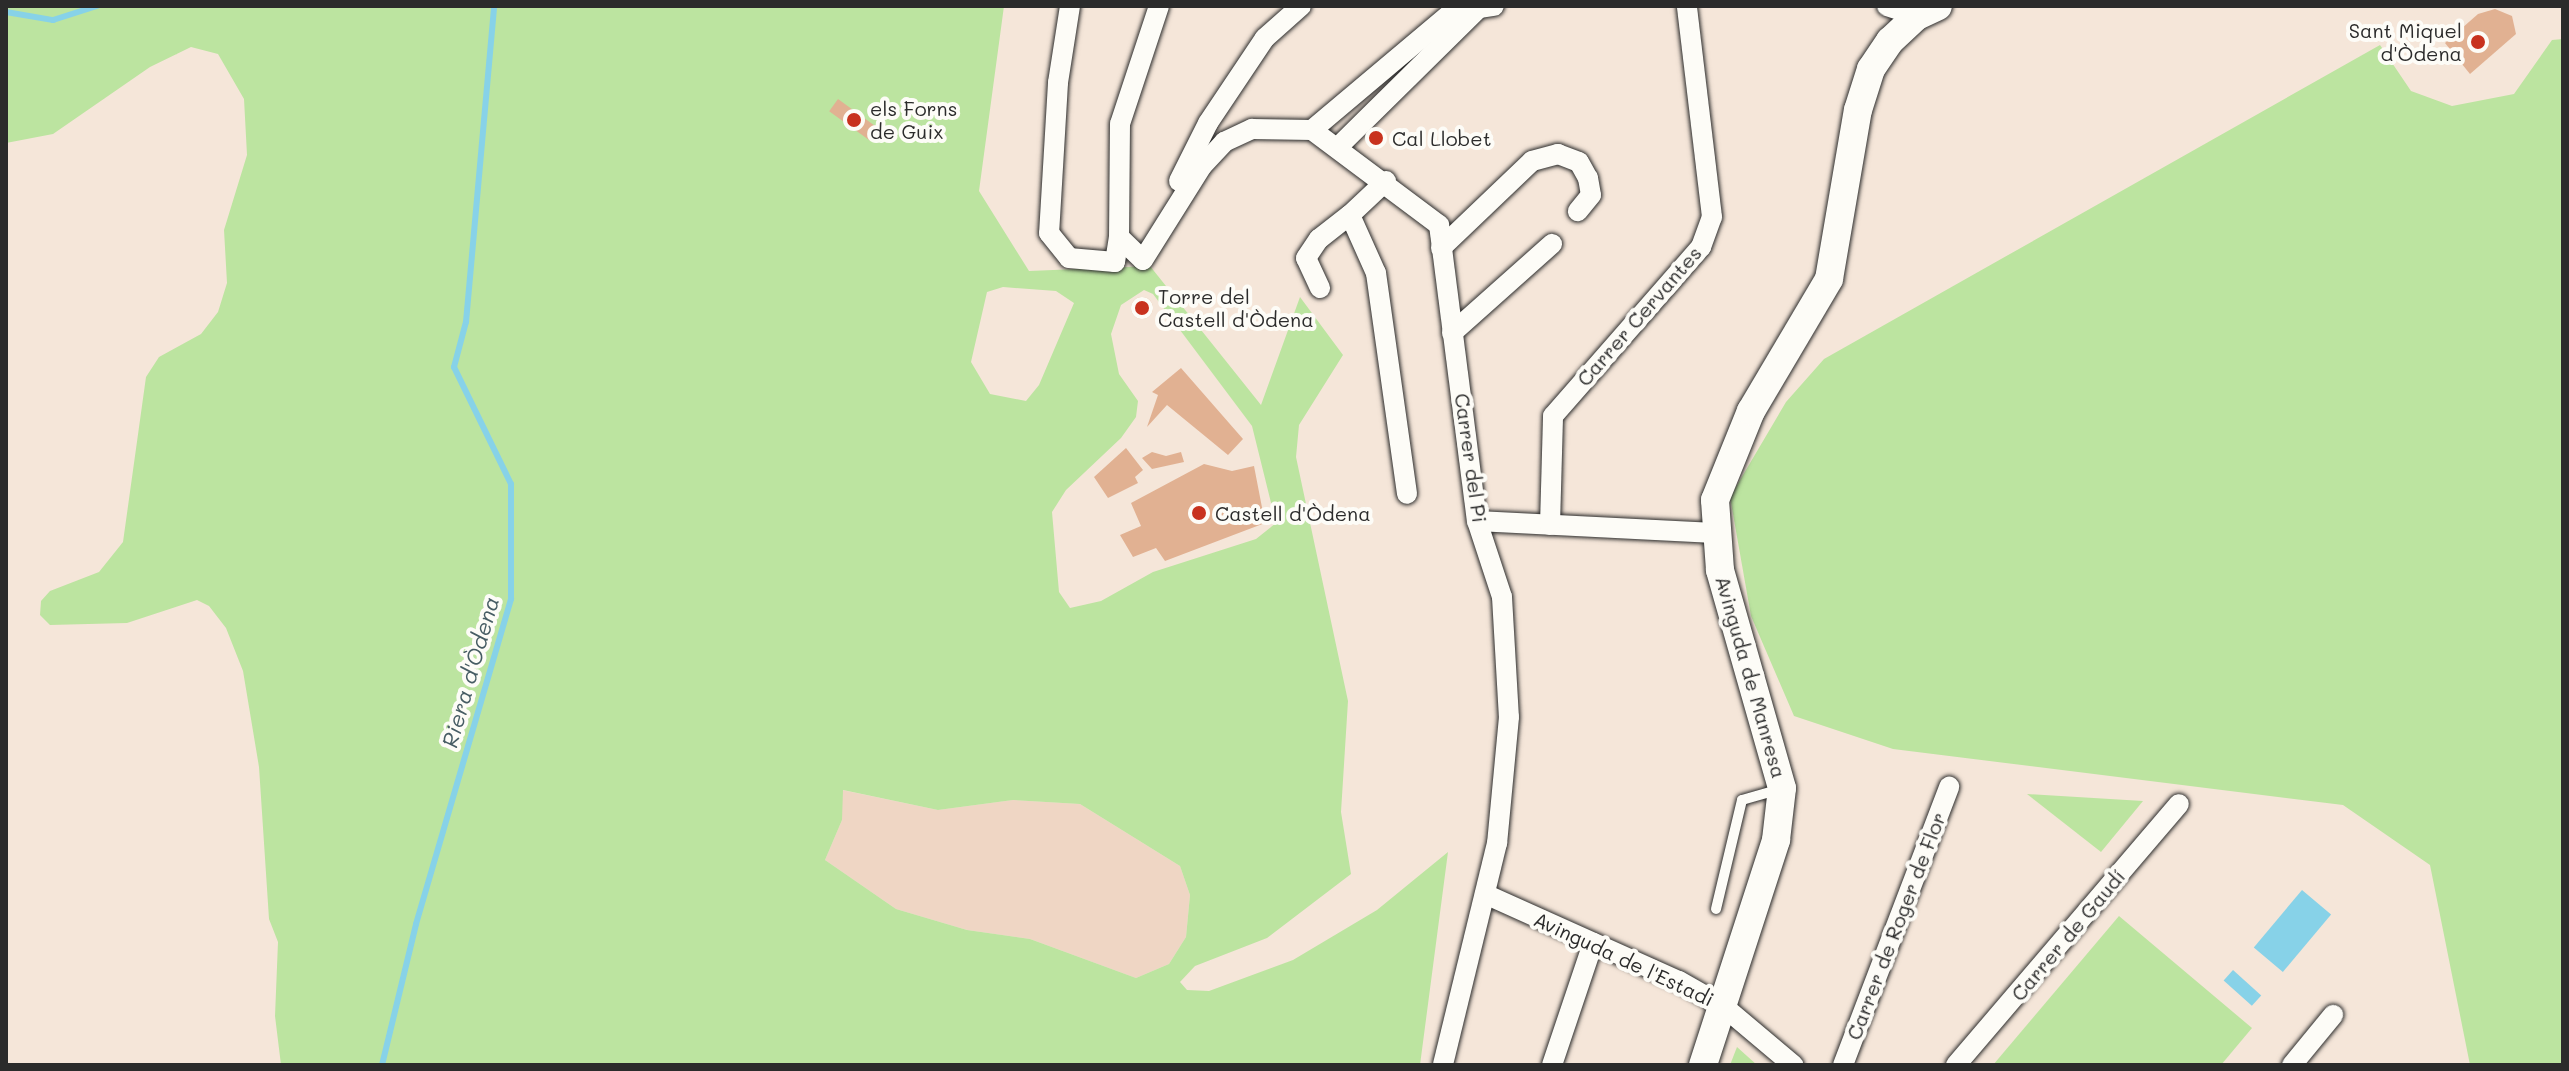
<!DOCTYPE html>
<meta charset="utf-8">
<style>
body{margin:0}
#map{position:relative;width:2569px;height:1071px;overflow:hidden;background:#f5e6d9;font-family:Mali,sans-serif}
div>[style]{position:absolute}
.built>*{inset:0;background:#efd6c4}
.green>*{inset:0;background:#bce4a0}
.water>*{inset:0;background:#87d2e8;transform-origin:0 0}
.stream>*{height:6px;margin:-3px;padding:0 3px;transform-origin:3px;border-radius:3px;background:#87d2e8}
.building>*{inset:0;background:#e1b192;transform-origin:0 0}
.round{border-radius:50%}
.roads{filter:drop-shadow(0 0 2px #2b2b2b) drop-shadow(0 0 2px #2b2b2b)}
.lane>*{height:10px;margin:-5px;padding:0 5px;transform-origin:5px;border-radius:5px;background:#fdfcf7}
.street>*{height:20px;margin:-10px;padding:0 10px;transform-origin:10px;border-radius:10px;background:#fdfcf7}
.secondary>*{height:28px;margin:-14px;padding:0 14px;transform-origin:14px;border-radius:14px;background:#fdfcf7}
.dots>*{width:22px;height:22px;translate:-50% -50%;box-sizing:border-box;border:4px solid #fdfcf7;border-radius:50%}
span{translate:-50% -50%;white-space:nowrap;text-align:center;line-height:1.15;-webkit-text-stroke:8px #fdfcf7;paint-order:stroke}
.poi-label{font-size:20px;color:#2b2b2b}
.right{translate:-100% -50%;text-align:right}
.left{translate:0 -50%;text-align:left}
.street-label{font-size:20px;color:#2b2b2b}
.water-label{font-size:22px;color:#475d64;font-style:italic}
.frame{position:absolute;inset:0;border:8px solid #2b2b2b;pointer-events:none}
</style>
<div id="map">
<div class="built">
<i style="clip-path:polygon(842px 790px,938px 810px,1013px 800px,1080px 804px,1180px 866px,1190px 895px,1186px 937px,1169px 964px,1136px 978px,1030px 939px,967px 930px,896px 909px,825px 860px,842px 820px)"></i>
</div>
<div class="green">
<i style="clip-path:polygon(evenodd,6px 6px,1004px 6px,979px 191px,1029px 271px,1150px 266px,1261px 405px,1300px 297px,1343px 355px,1299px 425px,1296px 457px,1348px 701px,1341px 812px,1351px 874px,1267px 938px,1195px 966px,1180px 982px,1187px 990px,1209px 991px,1293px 960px,1377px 910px,1448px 852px,1420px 1065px,281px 1065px,275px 1016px,278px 942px,269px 919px,259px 767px,243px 671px,226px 628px,209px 606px,197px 600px,127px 623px,50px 625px,40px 615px,41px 601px,50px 591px,99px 572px,123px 542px,146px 377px,159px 357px,201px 334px,218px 312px,227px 283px,224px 230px,247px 155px,244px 99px,218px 54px,191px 47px,150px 67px,53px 134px,6px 143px,6px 6px,1003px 287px,1056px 291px,1074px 303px,1039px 385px,1026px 401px,990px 394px,971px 362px,987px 292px,1003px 287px,6px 6px,1144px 290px,1153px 294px,1252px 426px,1276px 523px,1256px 539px,1153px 572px,1101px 601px,1070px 608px,1059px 592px,1052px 512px,1066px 490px,1121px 438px,1136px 417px,1138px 401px,1119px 374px,1111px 334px,1121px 305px,1144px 290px,6px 6px,843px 790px,938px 810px,1013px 800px,1080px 804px,1180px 866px,1190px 895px,1186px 937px,1169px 964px,1136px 978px,1030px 939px,967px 930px,896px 909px,825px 860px,842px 820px,843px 790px)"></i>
<i style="clip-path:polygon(2563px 39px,2563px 1065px,2470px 1065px,2430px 865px,2343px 805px,1893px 749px,1794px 716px,1751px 616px,1730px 497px,1786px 402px,1824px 359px,2380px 45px,2411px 91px,2452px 106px,2514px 94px,2552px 40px)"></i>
<i style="clip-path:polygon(2027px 794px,2143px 801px,2101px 852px)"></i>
<i style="clip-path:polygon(2119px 916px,2252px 1028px,2221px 1065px,1993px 1065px)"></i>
<i style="clip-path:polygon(1737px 1047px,1757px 1065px,1730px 1065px)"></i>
</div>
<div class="water">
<i style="left:2302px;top:890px;width:38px;height:75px;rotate:40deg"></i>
<i style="left:2233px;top:970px;width:38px;height:14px;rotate:42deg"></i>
</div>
<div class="stream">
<i style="left:6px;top:12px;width:48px;rotate:9.7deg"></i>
<i style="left:53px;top:20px;width:46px;rotate:-17.7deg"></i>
<i style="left:382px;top:1065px;width:145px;rotate:-76.4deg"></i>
<i style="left:416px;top:924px;width:339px;rotate:-73.7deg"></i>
<i style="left:511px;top:599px;width:115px;rotate:-90deg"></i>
<i style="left:511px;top:484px;width:130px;rotate:-116deg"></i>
<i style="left:454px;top:367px;width:47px;rotate:-75.1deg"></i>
<i style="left:466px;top:322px;width:317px;rotate:-84.9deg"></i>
</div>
<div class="building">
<i style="clip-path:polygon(2495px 9px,2512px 16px,2516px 34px,2470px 74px,2445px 43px,2478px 14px)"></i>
<i style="left:838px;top:99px;width:51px;height:15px;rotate:36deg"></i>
<i class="round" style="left:1131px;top:297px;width:22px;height:22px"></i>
<i style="clip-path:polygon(1181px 368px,1243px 439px,1228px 455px,1167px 405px,1147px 427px,1158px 395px,1152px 392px)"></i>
<i style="clip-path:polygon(1126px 448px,1143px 470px,1135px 477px,1138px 483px,1108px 498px,1094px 477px)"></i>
<i style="clip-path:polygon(1152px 452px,1166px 456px,1181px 452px,1184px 462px,1152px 469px,1142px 458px)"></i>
<i style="clip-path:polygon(1204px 464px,1232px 471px,1254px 466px,1265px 523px,1165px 561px,1156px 548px,1133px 557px,1120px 535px,1141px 526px,1131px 503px)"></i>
</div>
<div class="roads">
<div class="lane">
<i style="left:1716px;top:909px;width:112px;rotate:-76.6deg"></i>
<i style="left:1742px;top:800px;width:40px;rotate:-16deg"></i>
</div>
<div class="street">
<i style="left:1070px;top:6px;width:78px;rotate:98.9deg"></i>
<i style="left:1058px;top:83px;width:150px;rotate:93.4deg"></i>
<i style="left:1049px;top:233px;width:32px;rotate:51deg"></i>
<i style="left:1069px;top:258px;width:46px;rotate:5deg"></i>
<i style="left:1115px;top:262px;width:25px;rotate:-81deg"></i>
<i style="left:1159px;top:6px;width:124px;rotate:108.3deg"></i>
<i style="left:1120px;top:124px;width:113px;rotate:90.5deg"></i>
<i style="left:1119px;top:237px;width:33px;rotate:44deg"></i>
<i style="left:1143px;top:260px;width:111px;rotate:-57.9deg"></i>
<i style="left:1202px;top:166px;width:33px;rotate:-47deg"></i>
<i style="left:1224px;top:142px;width:31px;rotate:-25deg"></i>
<i style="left:1252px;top:129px;width:60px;rotate:1deg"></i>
<i style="left:1312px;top:130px;width:159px;rotate:36.8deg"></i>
<i style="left:1439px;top:225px;width:298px;rotate:82.7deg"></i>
<i style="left:1477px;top:521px;width:80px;rotate:71.8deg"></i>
<i style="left:1502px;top:597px;width:120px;rotate:86.7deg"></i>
<i style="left:1509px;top:717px;width:127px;rotate:95.4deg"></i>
<i style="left:1497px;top:843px;width:228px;rotate:103.7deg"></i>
<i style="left:1887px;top:6px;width:32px;rotate:18deg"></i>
<i style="left:1312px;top:130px;width:192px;rotate:-40.1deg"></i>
<i style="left:1338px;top:147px;width:198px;rotate:-44.6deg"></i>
<i style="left:1479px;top:8px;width:15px;rotate:-8deg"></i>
<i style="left:1179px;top:181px;width:65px;rotate:-63.4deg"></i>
<i style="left:1208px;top:123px;width:102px;rotate:-56.2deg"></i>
<i style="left:1265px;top:38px;width:48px;rotate:-41.6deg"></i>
<i style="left:1386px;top:181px;width:50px;rotate:136.6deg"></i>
<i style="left:1350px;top:215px;width:64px;rotate:65.9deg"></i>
<i style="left:1376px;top:273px;width:223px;rotate:82deg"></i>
<i style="left:1441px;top:248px;width:126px;rotate:-43.7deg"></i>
<i style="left:1532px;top:161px;width:27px;rotate:-15deg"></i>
<i style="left:1558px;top:154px;width:22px;rotate:21deg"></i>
<i style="left:1579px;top:162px;width:18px;rotate:61deg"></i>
<i style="left:1588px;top:178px;width:17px;rotate:80deg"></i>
<i style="left:1591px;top:195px;width:21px;rotate:129deg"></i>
<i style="left:1320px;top:288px;width:33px;rotate:-115deg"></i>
<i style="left:1306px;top:258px;width:23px;rotate:-56deg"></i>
<i style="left:1319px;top:239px;width:39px;rotate:-38deg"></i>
<i style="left:1452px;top:333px;width:134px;rotate:-41.7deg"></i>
<i style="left:1477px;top:521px;width:238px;rotate:2.9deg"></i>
<i style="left:1550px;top:525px;width:109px;rotate:-88.4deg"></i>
<i style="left:1553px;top:416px;width:225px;rotate:-48.8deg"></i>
<i style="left:1701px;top:247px;width:32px;rotate:-70deg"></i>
<i style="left:1712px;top:217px;width:212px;rotate:-96.8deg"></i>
<i style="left:1485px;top:894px;width:213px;rotate:24.2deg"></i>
<i style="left:1679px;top:981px;width:51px;rotate:29.6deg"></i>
<i style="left:1723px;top:1006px;width:92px;rotate:40.1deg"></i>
<i style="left:1552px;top:1065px;width:129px;rotate:-71.4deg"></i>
<i style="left:1843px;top:1065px;width:298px;rotate:-69.1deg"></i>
<i style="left:1956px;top:1065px;width:343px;rotate:-49.5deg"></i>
<i style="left:2292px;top:1065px;width:65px;rotate:-50.6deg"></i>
</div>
<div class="secondary">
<i style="left:1703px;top:1065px;width:237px;rotate:-72deg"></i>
<i style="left:1776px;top:840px;width:52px;rotate:-83.4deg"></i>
<i style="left:1782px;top:788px;width:227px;rotate:-105.9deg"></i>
<i style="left:1720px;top:570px;width:70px;rotate:-94.1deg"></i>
<i style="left:1715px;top:500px;width:96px;rotate:-68deg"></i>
<i style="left:1751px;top:411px;width:153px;rotate:-59.4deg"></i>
<i style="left:1829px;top:279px;width:171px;rotate:-80.3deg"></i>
<i style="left:1858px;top:110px;width:43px;rotate:-72.4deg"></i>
<i style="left:1871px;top:69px;width:34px;rotate:-56deg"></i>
<i style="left:1890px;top:41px;width:37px;rotate:-43deg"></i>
<i style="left:1917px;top:16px;width:23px;rotate:-25deg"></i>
</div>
</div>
<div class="dots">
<i style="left:2478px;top:42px;background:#c8321e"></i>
<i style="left:854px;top:120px;background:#c8321e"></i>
<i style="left:1376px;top:138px;background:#c8321e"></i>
<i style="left:1142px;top:308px;background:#c8321e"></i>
<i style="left:1199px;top:513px;background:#c8321e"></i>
</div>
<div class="poi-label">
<span class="right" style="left:2462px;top:42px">Sant Miquel<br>d'Òdena</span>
<span class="left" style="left:870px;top:120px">els Forns<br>de Guix</span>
<span class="left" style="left:1392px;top:138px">Cal Llobet</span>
<span class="left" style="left:1158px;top:308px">Torre del<br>Castell d'Òdena</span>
<span class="left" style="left:1215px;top:513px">Castell d'Òdena</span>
</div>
<div class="street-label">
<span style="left:1639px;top:316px;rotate:-49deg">Carrer Cervantes</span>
<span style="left:1471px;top:458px;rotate:82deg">Carrer del Pi</span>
<span style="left:1751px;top:677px;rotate:74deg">Avinguda de Manresa</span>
<span style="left:1896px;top:926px;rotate:-69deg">Carrer de Roger de Flor</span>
<span style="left:2068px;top:935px;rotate:-50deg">Carrer de Gaudí</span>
<span style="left:1624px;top:959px;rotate:25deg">Avinguda de l'Estadi</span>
</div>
<div class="water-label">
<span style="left:470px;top:672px;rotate:-74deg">Riera d'Òdena</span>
</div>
<div class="frame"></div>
</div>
